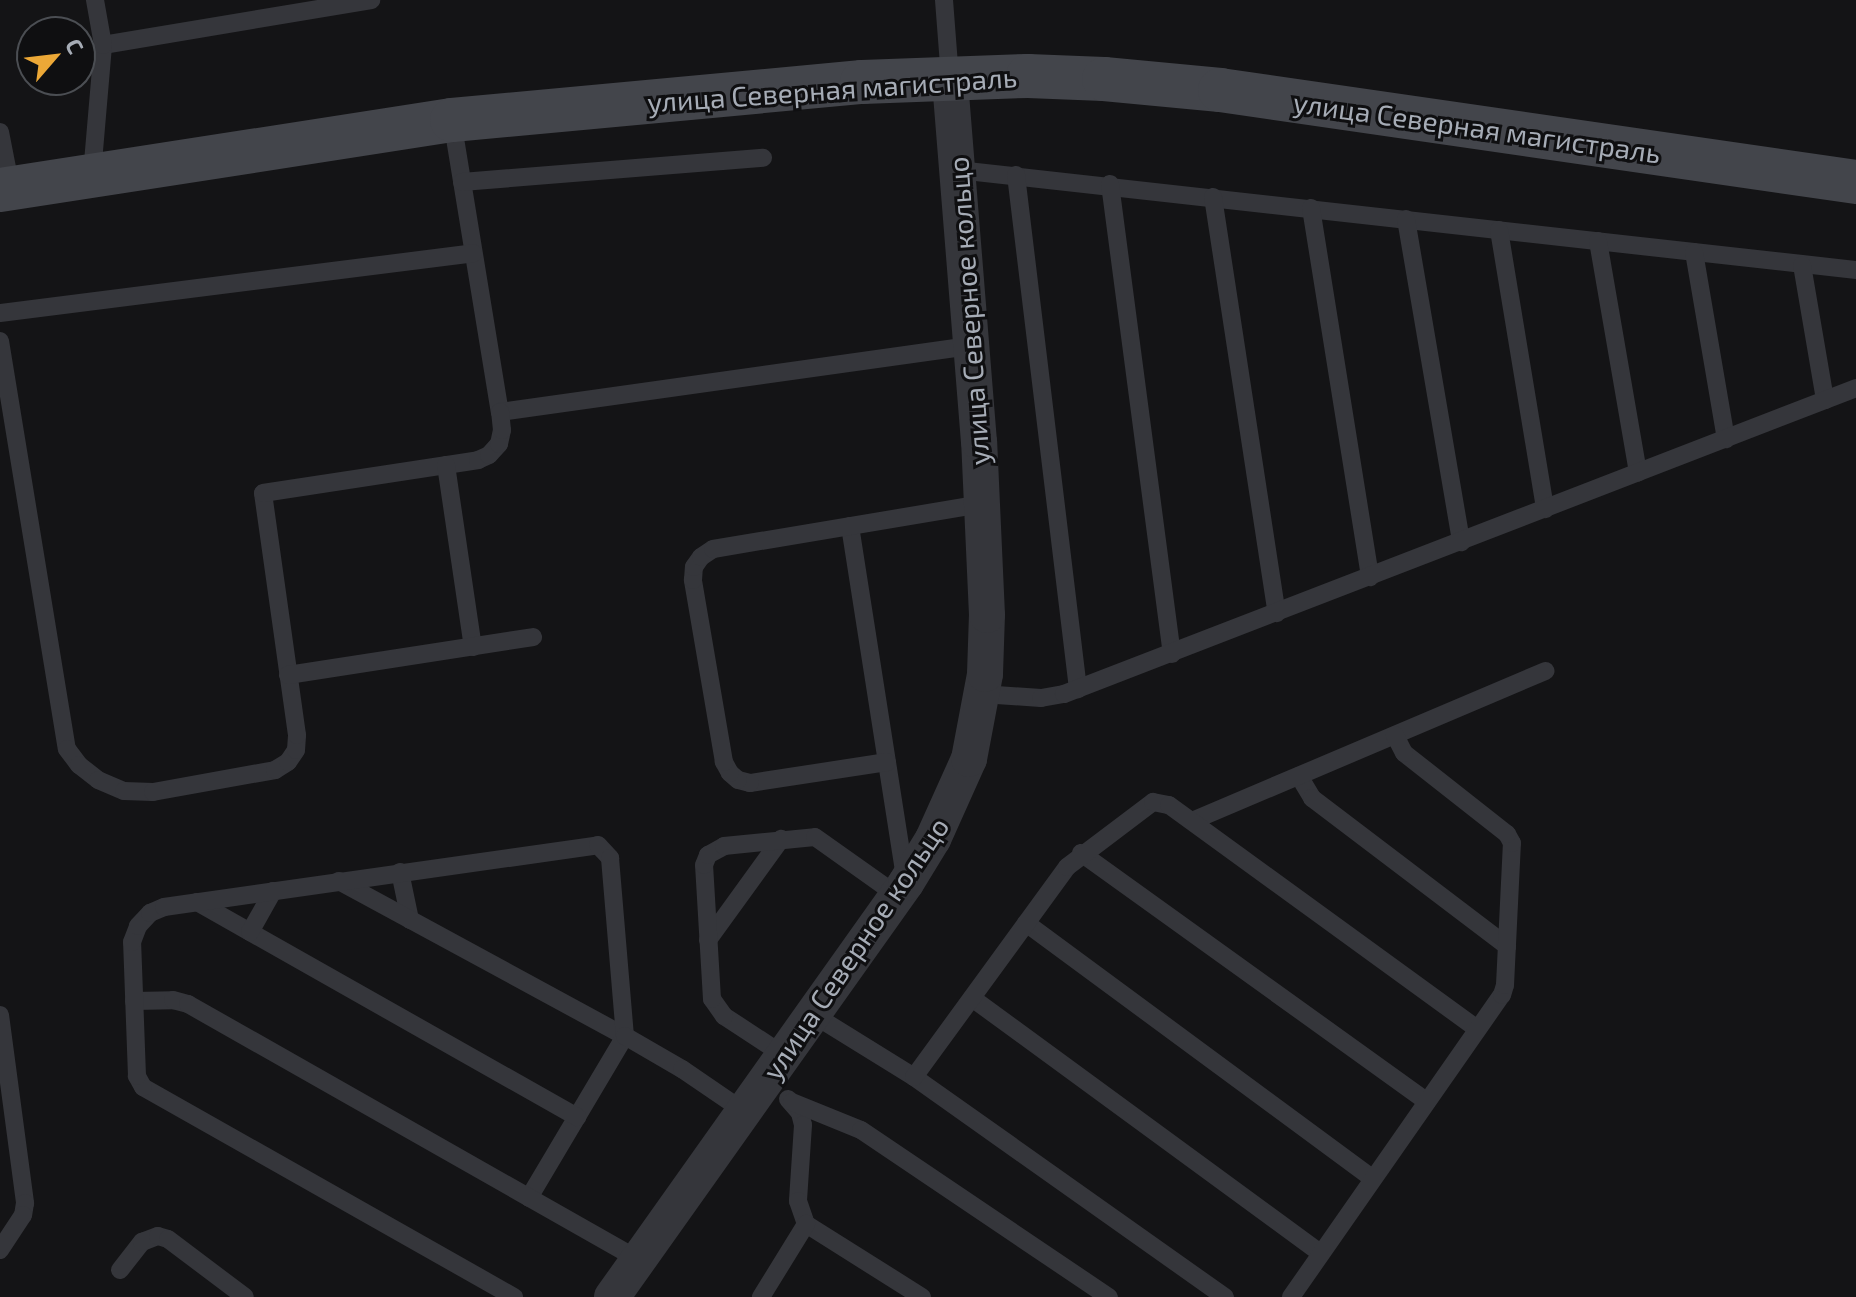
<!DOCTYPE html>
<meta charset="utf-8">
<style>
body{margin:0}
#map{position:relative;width:1856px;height:1297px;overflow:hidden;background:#141416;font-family:"Exo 2",sans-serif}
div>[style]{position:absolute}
.lane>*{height:18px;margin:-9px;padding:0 9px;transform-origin:9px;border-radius:9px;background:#35363b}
.street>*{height:36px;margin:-18px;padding:0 18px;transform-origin:18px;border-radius:18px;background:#35363b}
.secondary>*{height:44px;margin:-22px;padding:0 22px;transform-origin:22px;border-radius:22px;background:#43454b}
span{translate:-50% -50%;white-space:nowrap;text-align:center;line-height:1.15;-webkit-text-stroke:6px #0f0f11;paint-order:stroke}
.street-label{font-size:28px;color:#a6acb6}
.north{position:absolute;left:16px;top:16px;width:80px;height:80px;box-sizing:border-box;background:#0f0f11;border:2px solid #4b4e53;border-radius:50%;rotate:62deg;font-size:22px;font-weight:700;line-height:32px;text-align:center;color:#a6acb6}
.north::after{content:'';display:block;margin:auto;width:28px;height:36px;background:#eca837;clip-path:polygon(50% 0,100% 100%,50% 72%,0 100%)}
</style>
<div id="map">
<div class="lane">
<i style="left:944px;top:0;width:78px;rotate:85.6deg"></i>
<i style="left:103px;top:45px;width:272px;rotate:-9.5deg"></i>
<i style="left:452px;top:120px;width:296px;rotate:80.7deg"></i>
<i style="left:500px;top:412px;width:476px;rotate:-8deg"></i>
<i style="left:0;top:132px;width:57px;rotate:78.9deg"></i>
<i style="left:958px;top:170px;width:904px;rotate:6.35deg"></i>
<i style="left:92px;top:174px;width:129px;rotate:-85.1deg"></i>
<i style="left:103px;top:45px;width:46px;rotate:-100.1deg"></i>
<i style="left:1016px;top:175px;width:518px;rotate:83.12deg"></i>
<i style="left:462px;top:182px;width:302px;rotate:-4.6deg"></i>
<i style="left:1110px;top:184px;width:474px;rotate:82.5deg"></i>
<i style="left:1213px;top:197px;width:421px;rotate:81.3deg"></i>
<i style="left:1311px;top:208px;width:374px;rotate:80.9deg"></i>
<i style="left:1406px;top:219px;width:328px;rotate:80.3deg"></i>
<i style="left:1499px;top:230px;width:283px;rotate:80.6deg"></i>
<i style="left:1598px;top:241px;width:235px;rotate:80.2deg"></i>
<i style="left:1694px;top:252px;width:190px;rotate:80.3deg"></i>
<i style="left:1802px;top:265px;width:137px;rotate:80.3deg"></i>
<i style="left:0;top:313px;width:477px;rotate:-7.2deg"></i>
<i style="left:0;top:341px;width:413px;rotate:80.7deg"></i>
<i style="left:67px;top:749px;width:20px;rotate:53deg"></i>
<i style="left:79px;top:765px;width:24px;rotate:38deg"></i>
<i style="left:98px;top:780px;width:28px;rotate:23deg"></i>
<i style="left:124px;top:791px;width:29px;rotate:2deg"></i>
<i style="left:153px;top:792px;width:124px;rotate:-10.2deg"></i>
<i style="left:275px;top:770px;width:15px;rotate:-32deg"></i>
<i style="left:288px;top:762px;width:14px;rotate:-56deg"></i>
<i style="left:296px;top:750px;width:15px;rotate:-86deg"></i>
<i style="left:297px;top:735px;width:244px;rotate:-98deg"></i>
<i style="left:263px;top:493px;width:218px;rotate:-8.7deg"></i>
<i style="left:478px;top:460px;width:12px;rotate:-24deg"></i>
<i style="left:489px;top:455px;width:15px;rotate:-48deg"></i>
<i style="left:499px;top:444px;width:14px;rotate:-78deg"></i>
<i style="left:502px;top:430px;width:18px;rotate:-96deg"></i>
<i style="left:446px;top:465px;width:184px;rotate:81.6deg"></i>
<i style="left:850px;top:526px;width:357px;rotate:81.1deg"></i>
<i style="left:288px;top:675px;width:248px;rotate:-8.8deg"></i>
<i style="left:982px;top:694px;width:59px;rotate:3.9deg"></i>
<i style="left:1041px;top:698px;width:23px;rotate:-10deg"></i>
<i style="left:1064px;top:694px;width:849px;rotate:-21.12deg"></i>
<i style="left:887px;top:762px;width:139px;rotate:171.3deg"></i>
<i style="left:750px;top:783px;width:12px;rotate:-166deg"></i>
<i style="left:738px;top:780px;width:11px;rotate:-139deg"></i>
<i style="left:730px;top:773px;width:13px;rotate:-119deg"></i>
<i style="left:724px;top:762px;width:185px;rotate:-99.7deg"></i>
<i style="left:693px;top:580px;width:13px;rotate:-86deg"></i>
<i style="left:694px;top:567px;width:12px;rotate:-55deg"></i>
<i style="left:701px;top:557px;width:14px;rotate:-34deg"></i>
<i style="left:713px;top:549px;width:273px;rotate:-9.5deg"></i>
<i style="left:1299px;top:776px;width:26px;rotate:59deg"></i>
<i style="left:1312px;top:798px;width:245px;rotate:37.2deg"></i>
<i style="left:1192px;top:821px;width:384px;rotate:-23deg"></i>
<i style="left:1081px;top:853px;width:426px;rotate:35.7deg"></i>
<i style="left:400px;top:872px;width:49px;rotate:78.2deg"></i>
<i style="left:339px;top:881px;width:325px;rotate:28.5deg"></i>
<i style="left:625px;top:1036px;width:188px;rotate:120.7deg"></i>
<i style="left:197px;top:902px;width:437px;rotate:29.5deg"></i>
<i style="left:1026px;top:923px;width:431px;rotate:36.4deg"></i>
<i style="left:250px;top:932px;width:47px;rotate:-60.7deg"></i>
<i style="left:708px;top:940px;width:125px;rotate:-54.1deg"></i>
<i style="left:972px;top:998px;width:432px;rotate:36.2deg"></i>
<i style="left:134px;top:1001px;width:39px;rotate:-1deg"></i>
<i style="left:173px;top:1000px;width:16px;rotate:15deg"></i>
<i style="left:188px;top:1004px;width:519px;rotate:29.58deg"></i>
<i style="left:0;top:1015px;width:190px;rotate:82.4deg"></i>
<i style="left:25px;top:1203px;width:12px;rotate:99deg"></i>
<i style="left:23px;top:1215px;width:42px;rotate:123.3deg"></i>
<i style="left:814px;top:1015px;width:118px;rotate:31.8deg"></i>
<i style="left:914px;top:1077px;width:381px;rotate:35.3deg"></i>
<i style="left:785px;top:1056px;width:73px;rotate:-146.7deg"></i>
<i style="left:724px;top:1016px;width:21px;rotate:-125deg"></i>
<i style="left:712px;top:999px;width:134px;rotate:-93.4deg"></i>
<i style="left:704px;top:865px;width:11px;rotate:-68deg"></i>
<i style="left:708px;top:855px;width:18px;rotate:-29deg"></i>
<i style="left:724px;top:846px;width:91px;rotate:-5.6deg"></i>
<i style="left:815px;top:837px;width:100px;rotate:35.3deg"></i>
<i style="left:914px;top:1077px;width:260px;rotate:-53.9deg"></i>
<i style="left:1067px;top:867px;width:108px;rotate:-37.1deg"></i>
<i style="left:1153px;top:802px;width:16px;rotate:11deg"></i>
<i style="left:1169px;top:805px;width:381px;rotate:36deg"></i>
<i style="left:788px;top:1099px;width:18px;rotate:49deg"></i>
<i style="left:800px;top:1113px;width:12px;rotate:76deg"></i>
<i style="left:803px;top:1125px;width:76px;rotate:93.8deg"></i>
<i style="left:798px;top:1201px;width:24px;rotate:71deg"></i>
<i style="left:806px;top:1224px;width:137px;rotate:32.2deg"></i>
<i style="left:792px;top:1102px;width:74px;rotate:22.1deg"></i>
<i style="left:861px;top:1130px;width:299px;rotate:34deg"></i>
<i style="left:120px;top:1270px;width:36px;rotate:-52deg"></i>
<i style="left:142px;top:1242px;width:17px;rotate:-21deg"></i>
<i style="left:158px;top:1236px;width:10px;rotate:17deg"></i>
<i style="left:168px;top:1239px;width:96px;rotate:37deg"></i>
<i style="left:514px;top:1297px;width:426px;rotate:-150.5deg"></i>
<i style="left:143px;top:1087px;width:13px;rotate:-119deg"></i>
<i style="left:137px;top:1076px;width:134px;rotate:-92.1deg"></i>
<i style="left:132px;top:942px;width:17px;rotate:-69deg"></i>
<i style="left:138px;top:926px;width:18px;rotate:-47deg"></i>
<i style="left:150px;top:913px;width:15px;rotate:-23deg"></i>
<i style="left:164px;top:907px;width:438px;rotate:-8.1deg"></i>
<i style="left:598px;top:845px;width:18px;rotate:47deg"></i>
<i style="left:610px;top:858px;width:179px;rotate:85.2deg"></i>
<i style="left:625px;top:1036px;width:66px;rotate:30.1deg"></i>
<i style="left:682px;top:1069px;width:76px;rotate:34.3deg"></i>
<i style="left:761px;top:1297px;width:86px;rotate:-58.3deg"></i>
<i style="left:1291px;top:1297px;width:368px;rotate:-55.1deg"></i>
<i style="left:1502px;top:995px;width:10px;rotate:-73deg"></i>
<i style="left:1505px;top:985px;width:142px;rotate:-87.2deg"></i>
<i style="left:1512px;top:843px;width:10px;rotate:-119deg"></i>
<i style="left:1507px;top:834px;width:131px;rotate:-141.8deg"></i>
<i style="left:1404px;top:753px;width:20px;rotate:-117deg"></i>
</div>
<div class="street">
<i style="left:612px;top:1297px;width:508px;rotate:-54.62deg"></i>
<i style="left:906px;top:883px;width:52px;rotate:-58.5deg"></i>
<i style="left:933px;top:839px;width:88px;rotate:-65.8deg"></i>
<i style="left:969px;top:759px;width:86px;rotate:-79.3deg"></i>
<i style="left:985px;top:674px;width:59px;rotate:-88.1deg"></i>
<i style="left:987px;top:615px;width:173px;rotate:-92.6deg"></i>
<i style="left:979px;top:442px;width:365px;rotate:-94.6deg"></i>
</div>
<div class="secondary">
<i style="left:0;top:190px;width:457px;rotate:-8.8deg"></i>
<i style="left:452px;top:120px;width:412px;rotate:-5.3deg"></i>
<i style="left:862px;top:82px;width:166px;rotate:-2.1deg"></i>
<i style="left:1028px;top:76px;width:76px;rotate:2.3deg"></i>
<i style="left:1104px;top:79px;width:117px;rotate:5.4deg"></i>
<i style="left:1220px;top:90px;width:643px;rotate:8.23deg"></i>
</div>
<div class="street-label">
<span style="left:832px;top:89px;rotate:-4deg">улица Северная магистраль</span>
<span style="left:1477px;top:127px;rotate:8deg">улица Северная магистраль</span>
<span style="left:968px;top:311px;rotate:-94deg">улица Северное кольцо</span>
<span style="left:855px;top:948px;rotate:-56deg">улица Северное кольцо</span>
</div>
<div class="north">С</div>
</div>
